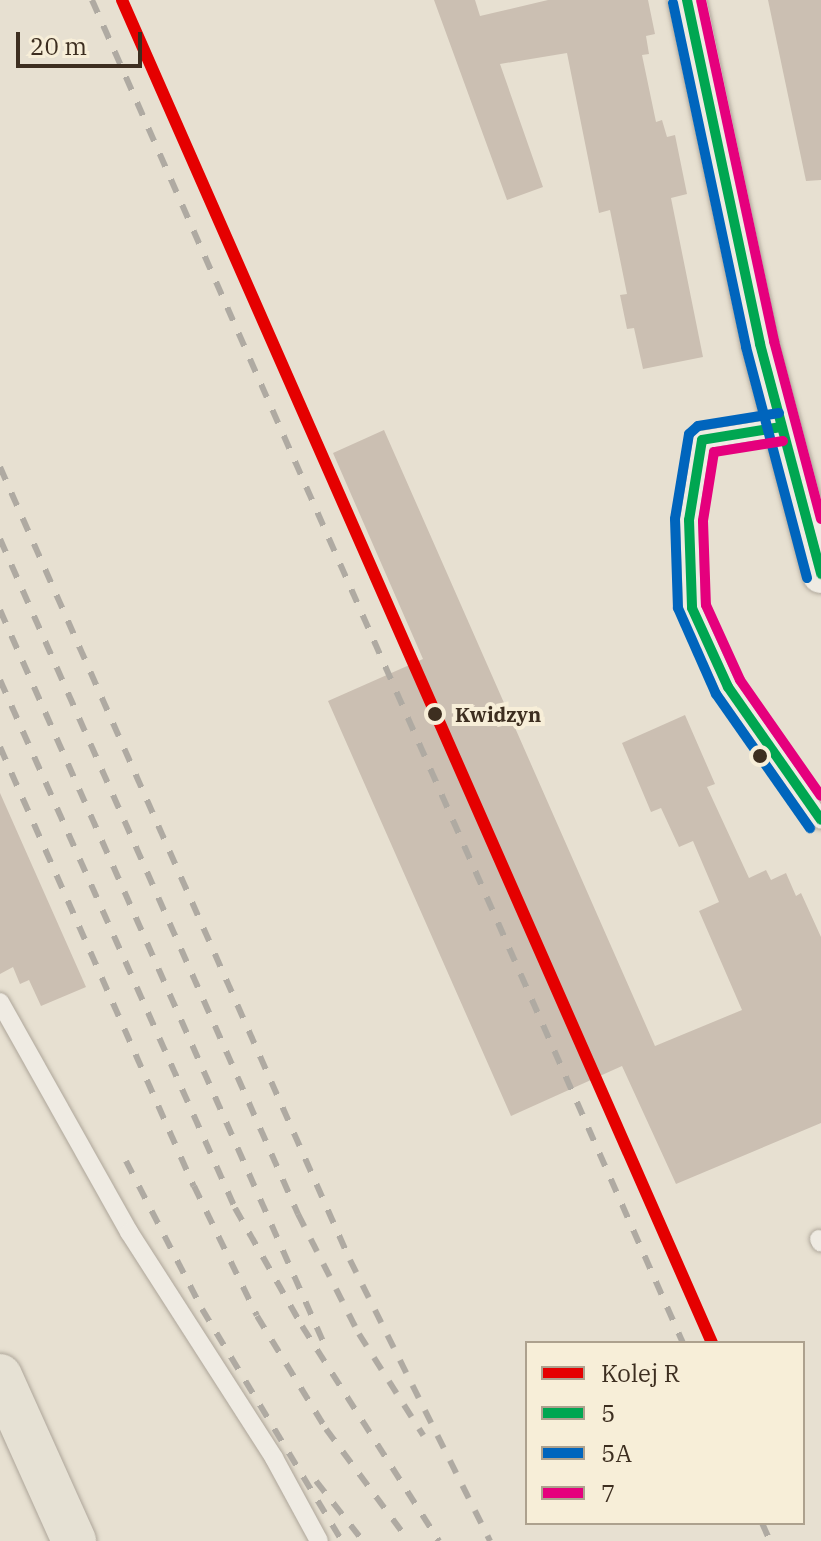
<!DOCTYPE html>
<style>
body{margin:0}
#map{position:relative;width:821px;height:1541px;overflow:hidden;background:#e7e0d1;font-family:"IBM Plex Serif",serif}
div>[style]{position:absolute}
.building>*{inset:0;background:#cbbfb2}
.roads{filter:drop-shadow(0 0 2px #ada599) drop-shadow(0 0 2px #ada599)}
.lane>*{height:18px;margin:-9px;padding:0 9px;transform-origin:9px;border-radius:9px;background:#efebe3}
.street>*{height:38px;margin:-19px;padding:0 19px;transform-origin:19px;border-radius:19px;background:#efebe3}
.primary>*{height:44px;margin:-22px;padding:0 22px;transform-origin:22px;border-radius:22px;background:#e6e1d4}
.rail>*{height:6px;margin-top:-3px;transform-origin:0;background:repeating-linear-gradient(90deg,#afaaa2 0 14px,transparent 0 28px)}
.bus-1>*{height:10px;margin:-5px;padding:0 5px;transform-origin:5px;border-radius:5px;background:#00a651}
.bus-2>*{height:10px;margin:-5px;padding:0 5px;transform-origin:5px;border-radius:5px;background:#0065bd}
.bus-3>*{height:10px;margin:-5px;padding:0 5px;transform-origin:5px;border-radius:5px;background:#e5007d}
.rail-1>*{height:12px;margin:-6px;padding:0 6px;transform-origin:6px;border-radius:6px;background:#e50000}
.dots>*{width:22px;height:22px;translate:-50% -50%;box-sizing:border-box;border:4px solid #f7eed8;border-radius:50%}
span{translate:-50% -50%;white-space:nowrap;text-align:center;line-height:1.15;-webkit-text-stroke:8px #f7eed8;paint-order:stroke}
.stop-label{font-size:20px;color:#3d2e20;font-weight:700}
.left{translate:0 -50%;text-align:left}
.legend{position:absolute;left:525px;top:1341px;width:280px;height:184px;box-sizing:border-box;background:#f7eed8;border:2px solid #ada18e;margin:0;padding:10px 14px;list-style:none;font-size:24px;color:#3d2e20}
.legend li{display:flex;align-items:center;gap:16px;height:40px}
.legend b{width:40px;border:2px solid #ada18e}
.scale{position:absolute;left:16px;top:32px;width:126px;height:36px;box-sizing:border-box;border:4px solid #3d2e20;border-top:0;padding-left:10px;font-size:24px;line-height:28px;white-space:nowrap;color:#3d2e20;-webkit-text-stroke:6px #f7eed8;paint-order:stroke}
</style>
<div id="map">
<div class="building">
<i style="clip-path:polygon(434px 0,475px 0,480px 16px,548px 0,648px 0,655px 34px,646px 36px,649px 54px,642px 55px,656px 122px,662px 120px,667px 137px,675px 135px,687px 194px,671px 198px,703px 357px,643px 369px,634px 328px,627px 329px,620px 295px,627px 294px,610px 210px,599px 213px,567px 53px,500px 64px,543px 187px,507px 200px)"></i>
<i style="clip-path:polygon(768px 0,821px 0,821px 180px,806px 181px)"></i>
<i style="clip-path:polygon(384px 430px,655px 1046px,742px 1010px,699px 911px,719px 902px,693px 841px,679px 847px,661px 808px,651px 812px,622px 743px,685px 715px,715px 784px,707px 787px,749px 878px,766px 870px,771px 880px,786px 873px,796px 896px,801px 893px,821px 937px,821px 1123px,676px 1184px,622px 1066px,511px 1116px,328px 701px,423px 659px,333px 453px)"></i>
<i style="clip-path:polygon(0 793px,86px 987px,41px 1006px,29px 980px,20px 984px,13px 967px,0 974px)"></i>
</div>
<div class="roads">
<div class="lane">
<i style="left:781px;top:427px;width:80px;rotate:170.7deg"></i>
<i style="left:702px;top:440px;width:81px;rotate:99.2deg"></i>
<i style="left:689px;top:520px;width:88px;rotate:88deg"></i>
<i style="left:692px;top:608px;width:87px;rotate:65.5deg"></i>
<i style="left:728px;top:687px;width:162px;rotate:55deg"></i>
<i style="left:0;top:1002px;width:264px;rotate:60.7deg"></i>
<i style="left:129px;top:1232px;width:269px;rotate:57.3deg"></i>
<i style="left:274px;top:1458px;width:94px;rotate:61.5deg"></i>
<i style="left:819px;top:1239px;width:4px;rotate:63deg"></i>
</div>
<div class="street">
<i style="left:687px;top:0;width:352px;rotate:78deg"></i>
<i style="left:760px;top:344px;width:238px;rotate:75.1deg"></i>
</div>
<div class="primary">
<i style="left:0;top:1376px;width:181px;rotate:65.8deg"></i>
</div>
</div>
<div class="rail">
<i style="left:92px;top:0;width:1467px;rotate:66.25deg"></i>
<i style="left:0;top:467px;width:867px;rotate:66.19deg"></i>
<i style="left:350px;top:1260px;width:314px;rotate:63.5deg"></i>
<i style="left:0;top:539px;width:738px;rotate:66.18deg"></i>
<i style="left:298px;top:1214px;width:135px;rotate:63.1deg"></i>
<i style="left:359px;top:1334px;width:120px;rotate:57.6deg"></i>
<i style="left:0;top:610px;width:805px;rotate:66.17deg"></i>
<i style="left:0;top:680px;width:578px;rotate:66.01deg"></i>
<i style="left:235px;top:1208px;width:136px;rotate:60.4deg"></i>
<i style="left:302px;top:1326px;width:255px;rotate:57.5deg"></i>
<i style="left:0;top:747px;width:480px;rotate:66.2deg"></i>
<i style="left:194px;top:1186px;width:144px;rotate:64.1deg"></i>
<i style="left:257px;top:1316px;width:132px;rotate:58.6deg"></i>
<i style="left:326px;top:1429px;width:139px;rotate:53.5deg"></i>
<i style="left:126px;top:1161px;width:166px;rotate:62.8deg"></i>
<i style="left:202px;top:1309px;width:271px;rotate:58.9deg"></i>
<i style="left:316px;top:1481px;width:76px;rotate:51.9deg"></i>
<i style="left:762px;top:1523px;width:20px;rotate:66deg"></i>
</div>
<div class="bus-1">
<i style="left:687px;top:0;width:352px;rotate:78deg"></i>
<i style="left:760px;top:344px;width:238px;rotate:75.1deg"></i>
<i style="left:781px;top:427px;width:80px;rotate:170.7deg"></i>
<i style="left:702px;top:440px;width:81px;rotate:99.2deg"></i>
<i style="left:689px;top:520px;width:88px;rotate:88deg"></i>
<i style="left:692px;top:608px;width:87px;rotate:65.5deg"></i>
<i style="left:728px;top:687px;width:162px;rotate:55deg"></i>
</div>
<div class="bus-2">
<i style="left:673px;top:3px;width:352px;rotate:78deg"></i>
<i style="left:746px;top:347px;width:239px;rotate:75.2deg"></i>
<i style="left:779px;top:413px;width:82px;rotate:170.9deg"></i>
<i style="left:698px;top:426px;width:12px;rotate:138deg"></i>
<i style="left:689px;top:434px;width:86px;rotate:99.4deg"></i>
<i style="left:675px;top:519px;width:89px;rotate:88.1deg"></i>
<i style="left:678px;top:608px;width:94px;rotate:66.2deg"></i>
<i style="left:716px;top:694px;width:164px;rotate:55deg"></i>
</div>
<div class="bus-3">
<i style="left:701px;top:0;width:349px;rotate:77.9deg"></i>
<i style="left:774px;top:341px;width:184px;rotate:75.2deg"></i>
<i style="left:783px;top:441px;width:70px;rotate:170.9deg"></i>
<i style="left:714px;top:452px;width:70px;rotate:99.1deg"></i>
<i style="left:703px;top:521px;width:84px;rotate:88deg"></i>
<i style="left:706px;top:605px;width:82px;rotate:65.6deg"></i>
<i style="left:740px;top:680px;width:141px;rotate:55.1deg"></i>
</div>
<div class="rail-1">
<i style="left:122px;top:0;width:1467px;rotate:66.28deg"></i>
</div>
<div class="dots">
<i style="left:435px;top:714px;background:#3d2e20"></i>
<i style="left:760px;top:756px;background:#3d2e20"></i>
</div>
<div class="stop-label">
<span class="left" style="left:455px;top:714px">Kwidzyn</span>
</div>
<ul class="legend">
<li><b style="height:10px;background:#e50000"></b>Kolej R</li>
<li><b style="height:10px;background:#00a651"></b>5</li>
<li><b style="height:10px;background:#0065bd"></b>5A</li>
<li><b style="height:10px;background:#e5007d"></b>7</li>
</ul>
<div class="scale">20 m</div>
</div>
